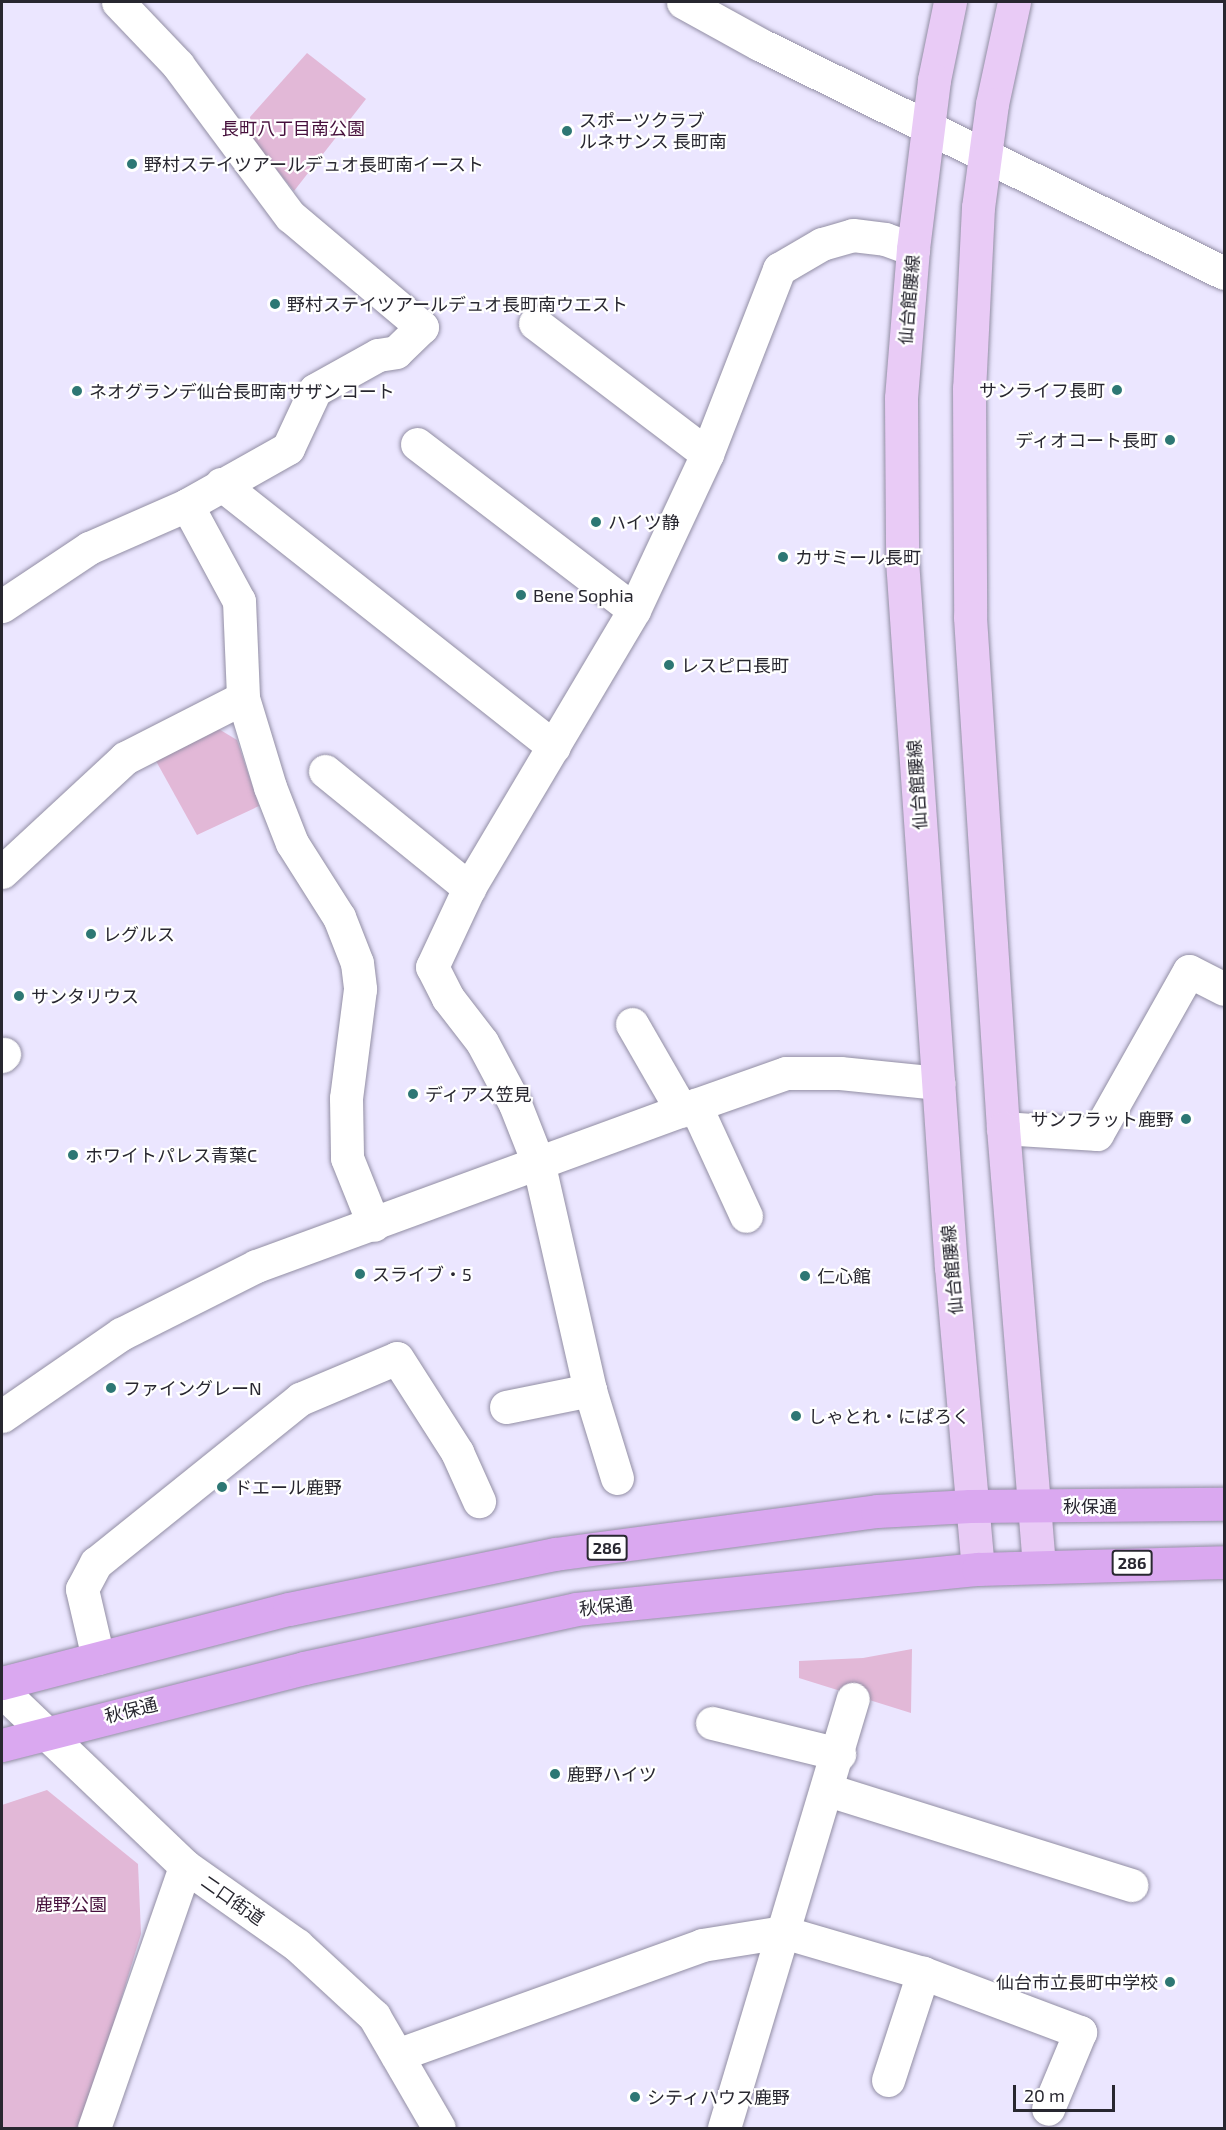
<!DOCTYPE html>
<meta charset="utf-8">
<style>
body{margin:0}
#map{position:relative;width:1226px;height:2130px;overflow:hidden;background:#ebe6ff;font-family:"Exo 2","Noto Sans JP",sans-serif}
div>[style]{position:absolute}
.green>*{inset:0;background:#e2b8d7}
.roads{filter:drop-shadow(0 0 2px #928ea4) drop-shadow(0 0 2px #928ea4)}
.minor>*{height:33px;margin:-16.5px;padding:0 16.5px;transform-origin:16.5px;border-radius:16.5px;background:#fff}
.major>*{height:33px;margin:-16.5px;padding:0 16.5px;transform-origin:16.5px;border-radius:16.5px;background:#e9cbf6}
.highway>*{height:33px;margin:-16.5px;padding:0 16.5px;transform-origin:16.5px;border-radius:16.5px;background:#daa8f0}
.dots>*{width:16px;height:16px;translate:-50% -50%;box-sizing:border-box;border:3px solid #fff;border-radius:50%}
span{translate:-50% -50%;white-space:nowrap;text-align:center;line-height:1.15;-webkit-text-stroke:4.5px #fff;paint-order:stroke}
.shield-label span{padding:2px 4px;background:#fff;border:2px solid;border-radius:4px;-webkit-text-stroke-width:0}
.shield-label{font-size:16px;color:#282730;font-weight:700}
.poi-label{font-size:18px;color:#282730}
.left{translate:0 -50%;text-align:left}
.right{translate:-100% -50%;text-align:right}
.park-label{font-size:18px;color:#47113d}
.street-label{font-size:18px;color:#282730}
.frame{position:absolute;inset:0;border:3px solid #282730;pointer-events:none}
.scale{position:absolute;left:1013px;top:2085px;width:102px;height:27px;box-sizing:border-box;border:3px solid #282730;border-top:0;padding-left:8px;font-size:18px;line-height:21px;white-space:nowrap;color:#282730;-webkit-text-stroke:4px #fff;paint-order:stroke}
</style>
<div id="map">
<div class="green">
<i style="clip-path:polygon(307px 53px,366px 99px,294px 191px,252px 139px,250px 117px)"></i>
<i style="clip-path:polygon(217px 728px,237px 740px,259px 806px,197px 835px,156px 761px)"></i>
<i style="clip-path:polygon(912px 1649px,911px 1713px,799px 1678px,799px 1661px,863px 1658px)"></i>
<i style="clip-path:polygon(47px 1790px,138px 1864px,141px 1934px,82px 2128px,2px 2128px,2px 1805px)"></i>
</div>
<div class="roads">
<div class="minor">
<i style="left:683px;top:2px;width:87px;rotate:28.9deg"></i>
<i style="left:759px;top:44px;width:518px;rotate:26.22deg"></i>
<i style="left:535px;top:323px;width:216px;rotate:37.3deg"></i>
<i style="left:417px;top:444px;width:273px;rotate:37.4deg"></i>
<i style="left:221px;top:484px;width:424px;rotate:38.3deg"></i>
<i style="left:187px;top:505px;width:109px;rotate:61.6deg"></i>
<i style="left:239px;top:601px;width:97px;rotate:87.6deg"></i>
<i style="left:2px;top:606px;width:105px;rotate:-33.7deg"></i>
<i style="left:89px;top:548px;width:107px;rotate:-23.7deg"></i>
<i style="left:187px;top:505px;width:116px;rotate:-29.4deg"></i>
<i style="left:288px;top:448px;width:64px;rotate:-65deg"></i>
<i style="left:315px;top:390px;width:72px;rotate:-29.1deg"></i>
<i style="left:378px;top:355px;width:18px;rotate:-9deg"></i>
<i style="left:396px;top:352px;width:36px;rotate:-44deg"></i>
<i style="left:422px;top:327px;width:172px;rotate:-139.9deg"></i>
<i style="left:290px;top:216px;width:188px;rotate:-126.6deg"></i>
<i style="left:178px;top:65px;width:87px;rotate:-133.6deg"></i>
<i style="left:325px;top:771px;width:186px;rotate:39.1deg"></i>
<i style="left:2px;top:872px;width:168px;rotate:-42.8deg"></i>
<i style="left:125px;top:758px;width:132px;rotate:-27deg"></i>
<i style="left:243px;top:698px;width:93px;rotate:73.1deg"></i>
<i style="left:270px;top:787px;width:60px;rotate:68.6deg"></i>
<i style="left:292px;top:843px;width:88px;rotate:57.6deg"></i>
<i style="left:339px;top:917px;width:49px;rotate:68.6deg"></i>
<i style="left:357px;top:963px;width:26px;rotate:83deg"></i>
<i style="left:360px;top:989px;width:110px;rotate:97.3deg"></i>
<i style="left:346px;top:1098px;width:60px;rotate:89deg"></i>
<i style="left:347px;top:1158px;width:72px;rotate:68.1deg"></i>
<i style="left:632px;top:1024px;width:100px;rotate:60.1deg"></i>
<i style="left:2px;top:1056px;width:3px;rotate:-45deg"></i>
<i style="left:695px;top:1105px;width:122px;rotate:65.3deg"></i>
<i style="left:1003px;top:1128px;width:94px;rotate:3.7deg"></i>
<i style="left:1097px;top:1134px;width:187px;rotate:-60.6deg"></i>
<i style="left:1189px;top:971px;width:39px;rotate:27deg"></i>
<i style="left:506px;top:1407px;width:86px;rotate:-11.4deg"></i>
<i style="left:2px;top:1416px;width:145px;rotate:-34.6deg"></i>
<i style="left:121px;top:1334px;width:151px;rotate:-26.7deg"></i>
<i style="left:256px;top:1266px;width:468px;rotate:-20.1deg"></i>
<i style="left:695px;top:1105px;width:96px;rotate:-19.4deg"></i>
<i style="left:786px;top:1073px;width:54px"></i>
<i style="left:840px;top:1073px;width:99px;rotate:5.8deg"></i>
<i style="left:617px;top:1478px;width:92px;rotate:-107.1deg"></i>
<i style="left:590px;top:1390px;width:231px;rotate:-102.8deg"></i>
<i style="left:539px;top:1165px;width:66px;rotate:-111.5deg"></i>
<i style="left:515px;top:1104px;width:70px;rotate:-118deg"></i>
<i style="left:482px;top:1042px;width:56px;rotate:-127.7deg"></i>
<i style="left:448px;top:998px;width:35px;rotate:-117deg"></i>
<i style="left:432px;top:967px;width:87px;rotate:-64.9deg"></i>
<i style="left:469px;top:888px;width:323px;rotate:-59.3deg"></i>
<i style="left:634px;top:610px;width:172px;rotate:-64.9deg"></i>
<i style="left:707px;top:454px;width:199px;rotate:-68.7deg"></i>
<i style="left:779px;top:269px;width:50px;rotate:-30.2deg"></i>
<i style="left:822px;top:244px;width:32px;rotate:-16deg"></i>
<i style="left:853px;top:235px;width:32px;rotate:7deg"></i>
<i style="left:885px;top:239px;width:30px;rotate:20deg"></i>
<i style="left:98px;top:1658px;width:71px;rotate:-103.1deg"></i>
<i style="left:82px;top:1589px;width:30px;rotate:-62deg"></i>
<i style="left:96px;top:1563px;width:262px;rotate:-38.8deg"></i>
<i style="left:300px;top:1399px;width:105px;rotate:-22.9deg"></i>
<i style="left:397px;top:1358px;width:112px;rotate:57.4deg"></i>
<i style="left:457px;top:1452px;width:54px;rotate:65.8deg"></i>
<i style="left:2px;top:1691px;width:253px;rotate:43.7deg"></i>
<i style="left:185px;top:1866px;width:137px;rotate:35.2deg"></i>
<i style="left:297px;top:1945px;width:105px;rotate:42.7deg"></i>
<i style="left:374px;top:2016px;width:129px;rotate:59.9deg"></i>
<i style="left:712px;top:1723px;width:131px;rotate:13.7deg"></i>
<i style="left:828px;top:1790px;width:318px;rotate:17.4deg"></i>
<i style="left:397px;top:2055px;width:324px;rotate:-19.8deg"></i>
<i style="left:702px;top:1945px;width:82px;rotate:-9.1deg"></i>
<i style="left:783px;top:1932px;width:146px;rotate:16.3deg"></i>
<i style="left:923px;top:1973px;width:168px;rotate:20.6deg"></i>
<i style="left:1080px;top:2032px;width:83px;rotate:112.6deg"></i>
<i style="left:888px;top:2080px;width:113px;rotate:-71.9deg"></i>
<i style="left:94px;top:2128px;width:277px;rotate:-70.8deg"></i>
<i style="left:724px;top:2128px;width:448px;rotate:-73.3deg"></i>
</div>
<div class="major">
<i style="left:950px;top:2px;width:80px;rotate:101.6deg"></i>
<i style="left:934px;top:80px;width:170px;rotate:97.1deg"></i>
<i style="left:913px;top:249px;width:149px;rotate:94.6deg"></i>
<i style="left:901px;top:398px;width:162px;rotate:89.6deg"></i>
<i style="left:902px;top:560px;width:709px;rotate:86.04deg"></i>
<i style="left:951px;top:1267px;width:303px;rotate:84.9deg"></i>
<i style="left:1014px;top:2px;width:104px;rotate:102.2deg"></i>
<i style="left:992px;top:104px;width:104px;rotate:97.7deg"></i>
<i style="left:978px;top:207px;width:181px;rotate:92.8deg"></i>
<i style="left:969px;top:388px;width:229px;rotate:89.7deg"></i>
<i style="left:970px;top:617px;width:512px;rotate:86.31deg"></i>
<i style="left:1003px;top:1128px;width:440px;rotate:85.3deg"></i>
</div>
<div class="highway">
<i style="left:2px;top:1683px;width:296px;rotate:-14.5deg"></i>
<i style="left:289px;top:1609px;width:272px;rotate:-11.7deg"></i>
<i style="left:555px;top:1554px;width:325px;rotate:-7.6deg"></i>
<i style="left:877px;top:1511px;width:93px;rotate:-3.1deg"></i>
<i style="left:970px;top:1506px;width:254px;rotate:-0.5deg"></i>
<i style="left:2px;top:1745px;width:312px;rotate:-14.3deg"></i>
<i style="left:304px;top:1668px;width:278px;rotate:-12.2deg"></i>
<i style="left:576px;top:1609px;width:404px;rotate:-5.7deg"></i>
<i style="left:978px;top:1569px;width:246px;rotate:-1.6deg"></i>
</div>
</div>
<div class="dots">
<i style="left:567px;top:131px;background:#2d7774"></i>
<i style="left:132px;top:164px;background:#2d7774"></i>
<i style="left:275px;top:304px;background:#2d7774"></i>
<i style="left:1117px;top:390px;background:#2d7774"></i>
<i style="left:77px;top:391px;background:#2d7774"></i>
<i style="left:1170px;top:440px;background:#2d7774"></i>
<i style="left:596px;top:522px;background:#2d7774"></i>
<i style="left:783px;top:557px;background:#2d7774"></i>
<i style="left:521px;top:595px;background:#2d7774"></i>
<i style="left:669px;top:665px;background:#2d7774"></i>
<i style="left:91px;top:934px;background:#2d7774"></i>
<i style="left:19px;top:996px;background:#2d7774"></i>
<i style="left:413px;top:1094px;background:#2d7774"></i>
<i style="left:1186px;top:1119px;background:#2d7774"></i>
<i style="left:73px;top:1155px;background:#2d7774"></i>
<i style="left:360px;top:1274px;background:#2d7774"></i>
<i style="left:805px;top:1276px;background:#2d7774"></i>
<i style="left:111px;top:1388px;background:#2d7774"></i>
<i style="left:796px;top:1416px;background:#2d7774"></i>
<i style="left:222px;top:1487px;background:#2d7774"></i>
<i style="left:555px;top:1774px;background:#2d7774"></i>
<i style="left:1170px;top:1982px;background:#2d7774"></i>
<i style="left:635px;top:2097px;background:#2d7774"></i>
</div>
<div class="shield-label">
<span style="left:607px;top:1548px">286</span>
<span style="left:1132px;top:1563px">286</span>
</div>
<div class="poi-label">
<span class="left" style="left:579px;top:131px">スポーツクラブ<br>ルネサンス 長町南</span>
<span class="left" style="left:144px;top:164px">野村ステイツアールデュオ長町南イースト</span>
<span class="left" style="left:287px;top:304px">野村ステイツアールデュオ長町南ウエスト</span>
<span class="right" style="left:1105px;top:390px">サンライフ長町</span>
<span class="left" style="left:89px;top:391px">ネオグランデ仙台長町南サザンコート</span>
<span class="right" style="left:1158px;top:440px">ディオコート長町</span>
<span class="left" style="left:608px;top:522px">ハイツ静</span>
<span class="left" style="left:795px;top:557px">カサミール長町</span>
<span class="left" style="left:533px;top:595px">Bene Sophia</span>
<span class="left" style="left:681px;top:665px">レスピロ長町</span>
<span class="left" style="left:103px;top:934px">レグルス</span>
<span class="left" style="left:31px;top:996px">サンタリウス</span>
<span class="left" style="left:425px;top:1094px">ディアス笠見</span>
<span class="right" style="left:1174px;top:1119px">サンフラット鹿野</span>
<span class="left" style="left:85px;top:1155px">ホワイトパレス青葉C</span>
<span class="left" style="left:372px;top:1274px">スライブ・5</span>
<span class="left" style="left:817px;top:1276px">仁心館</span>
<span class="left" style="left:123px;top:1388px">ファイングレーN</span>
<span class="left" style="left:808px;top:1416px">しゃとれ・にぱろく</span>
<span class="left" style="left:234px;top:1487px">ドエール鹿野</span>
<span class="left" style="left:567px;top:1774px">鹿野ハイツ</span>
<span class="right" style="left:1158px;top:1982px">仙台市立長町中学校</span>
<span class="left" style="left:647px;top:2097px">シティハウス鹿野</span>
</div>
<div class="park-label">
<span style="left:293px;top:128px">長町八丁目南公園</span>
<span style="left:71px;top:1904px">鹿野公園</span>
</div>
<div class="street-label">
<span style="left:909px;top:300px;rotate:-85deg">仙台館腰線</span>
<span style="left:917px;top:785px;rotate:-94deg">仙台館腰線</span>
<span style="left:952px;top:1270px;rotate:-95deg">仙台館腰線</span>
<span style="left:1090px;top:1506px">秋保通</span>
<span style="left:606px;top:1606px;rotate:-6deg">秋保通</span>
<span style="left:131px;top:1710px;rotate:-14deg">秋保通</span>
<span style="left:233px;top:1900px;rotate:35deg">二口街道</span>
</div>
<div class="frame"></div>
<div class="scale">20 m</div>
</div>
